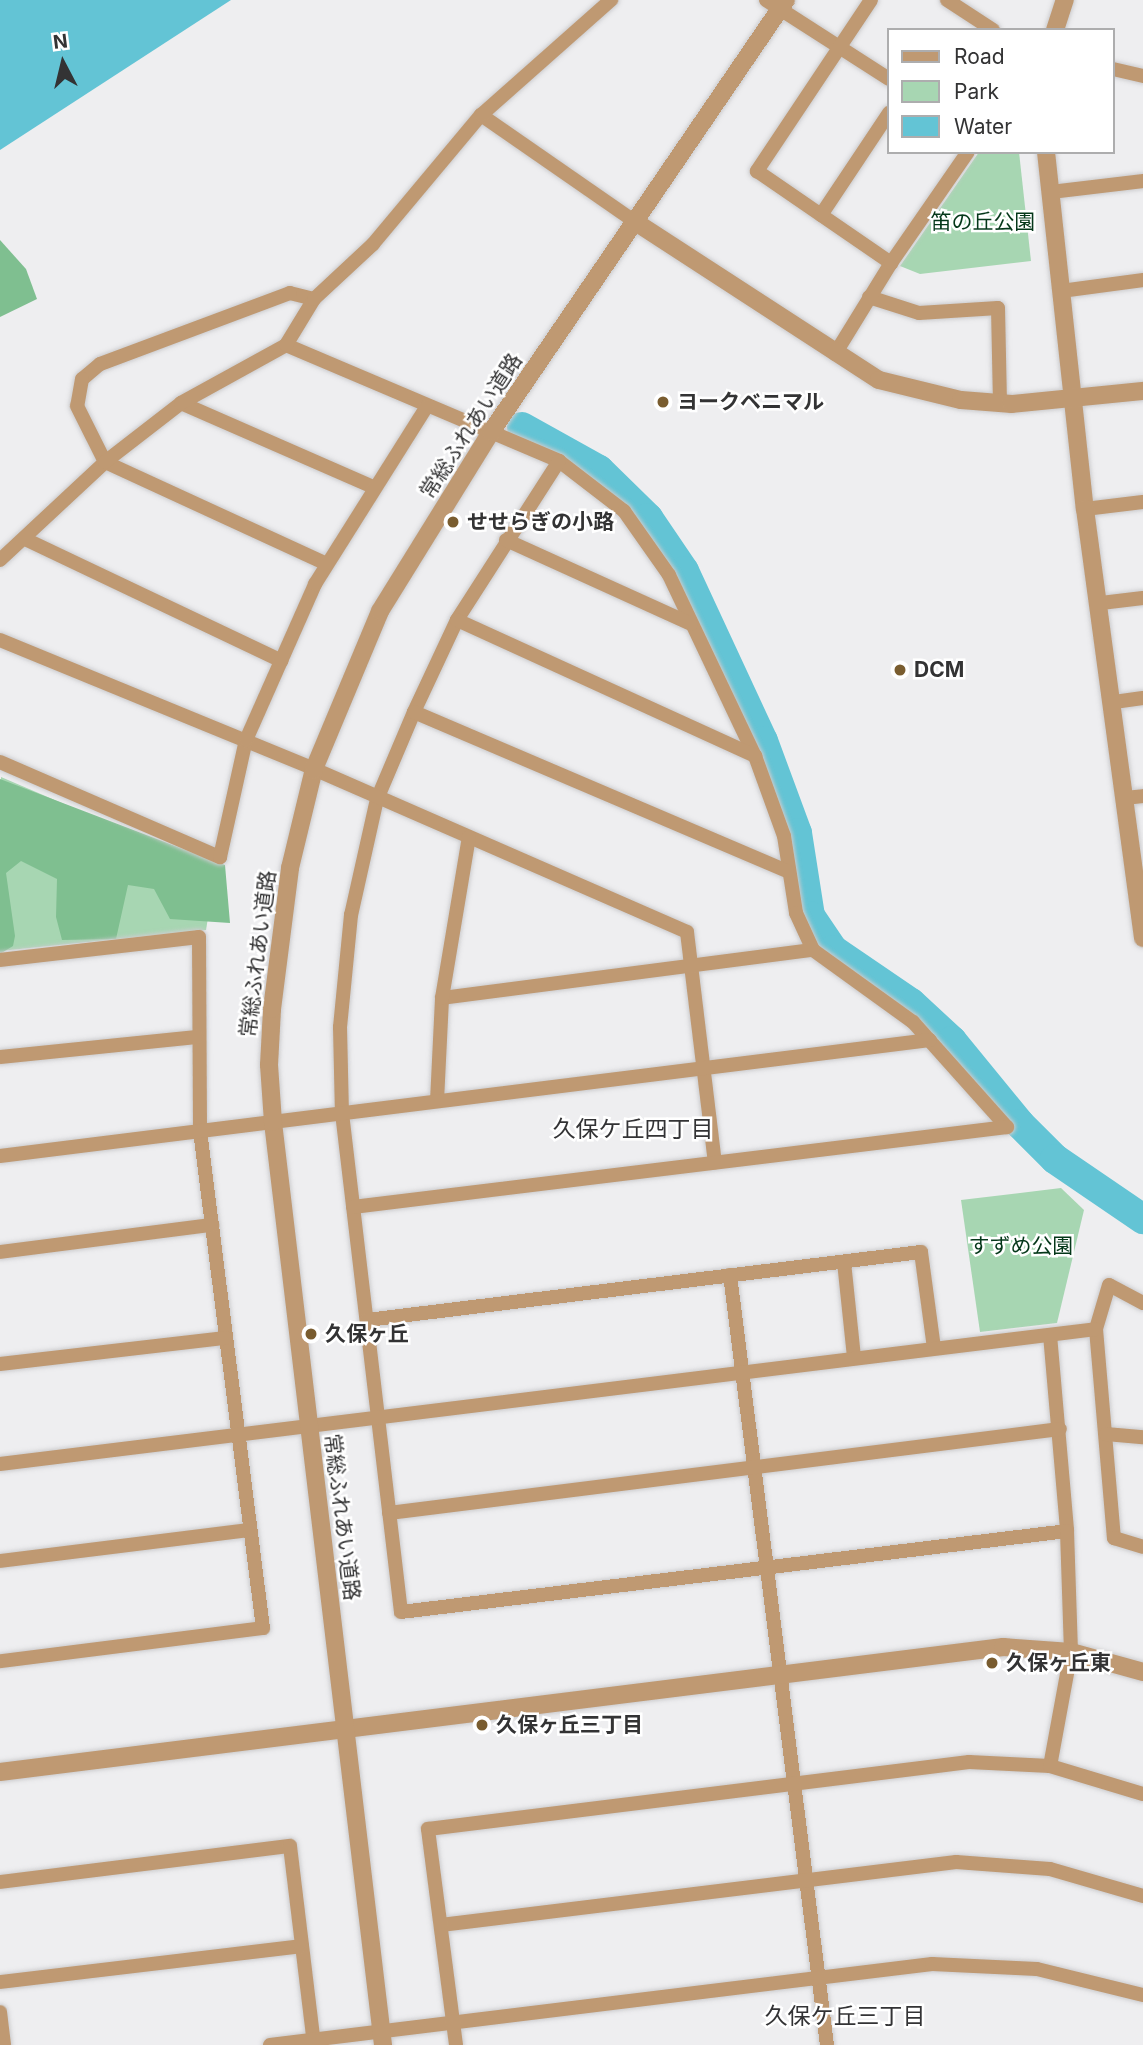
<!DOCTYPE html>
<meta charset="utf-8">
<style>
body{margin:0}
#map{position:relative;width:1143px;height:2045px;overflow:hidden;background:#eeeef0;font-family:Inter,"Noto Sans JP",sans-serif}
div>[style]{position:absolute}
.green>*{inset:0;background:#a7d6b2}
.forest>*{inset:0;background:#7fbf90}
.water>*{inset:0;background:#63c4d5}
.river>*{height:30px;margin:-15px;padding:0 15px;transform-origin:15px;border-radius:15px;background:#63c4d5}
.roads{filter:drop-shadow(0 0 2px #ccccce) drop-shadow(0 0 2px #ccccce)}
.minor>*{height:14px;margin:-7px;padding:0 7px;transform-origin:7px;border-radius:7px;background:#bf9972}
.tertiary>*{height:18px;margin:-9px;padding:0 9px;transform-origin:9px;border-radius:9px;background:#bf9972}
.dots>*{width:19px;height:19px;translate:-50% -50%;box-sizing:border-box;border:4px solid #fff;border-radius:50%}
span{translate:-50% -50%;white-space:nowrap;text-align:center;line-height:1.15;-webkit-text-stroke:5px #fff;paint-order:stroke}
.park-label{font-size:21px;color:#043719}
.poi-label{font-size:21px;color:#333334;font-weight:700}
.left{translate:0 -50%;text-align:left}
.street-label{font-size:21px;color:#333334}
.neighbourhood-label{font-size:23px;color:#333335}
.legend{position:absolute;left:887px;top:28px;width:228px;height:126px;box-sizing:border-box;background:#fff;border:2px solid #adadae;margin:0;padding:9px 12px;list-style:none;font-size:21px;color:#333334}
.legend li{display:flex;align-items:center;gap:14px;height:35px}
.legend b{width:35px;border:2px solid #adadae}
.north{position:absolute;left:28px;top:28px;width:70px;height:70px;-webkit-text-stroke:5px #fff;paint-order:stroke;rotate:353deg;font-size:19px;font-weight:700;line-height:28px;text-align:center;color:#333334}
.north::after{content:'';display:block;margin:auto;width:24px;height:32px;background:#333334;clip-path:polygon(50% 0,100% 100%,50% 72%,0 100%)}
</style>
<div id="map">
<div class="green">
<i style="clip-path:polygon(979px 152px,1019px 152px,1031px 261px,920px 274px,900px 266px)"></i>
<i style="clip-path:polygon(1px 777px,216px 869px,206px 930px,0 951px)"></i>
<i style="clip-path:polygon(1061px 1188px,1084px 1210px,1057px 1323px,980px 1332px,961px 1200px)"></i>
</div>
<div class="forest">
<i style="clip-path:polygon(0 240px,26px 269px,37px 299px,0 317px)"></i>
<i style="clip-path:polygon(0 779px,225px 865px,230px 923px,170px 919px,154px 889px,128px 885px,116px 939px,62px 940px,56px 917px,57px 879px,21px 861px,6px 873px,15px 936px,13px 946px,0 954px)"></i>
</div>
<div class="water">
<i style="clip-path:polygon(0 0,231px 0,0 150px)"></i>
</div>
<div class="river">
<i style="left:522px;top:427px;width:88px;rotate:29.2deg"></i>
<i style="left:599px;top:470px;width:69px;rotate:44.4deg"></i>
<i style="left:648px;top:518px;width:64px;rotate:55.8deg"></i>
<i style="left:684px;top:571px;width:187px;rotate:65.1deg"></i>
<i style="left:763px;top:741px;width:98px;rotate:69.7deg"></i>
<i style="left:797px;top:833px;width:84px;rotate:81.1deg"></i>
<i style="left:810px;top:916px;width:41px;rotate:55.9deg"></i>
<i style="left:833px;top:950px;width:94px;rotate:34.2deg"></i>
<i style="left:911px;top:1003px;width:56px;rotate:42.8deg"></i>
<i style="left:952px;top:1041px;width:107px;rotate:50.7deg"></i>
<i style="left:1020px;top:1124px;width:49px;rotate:45deg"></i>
<i style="left:1055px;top:1159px;width:107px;rotate:34.3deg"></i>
</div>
<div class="roads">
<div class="minor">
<i style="left:766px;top:0;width:146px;rotate:32.7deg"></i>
<i style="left:871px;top:0;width:206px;rotate:123.7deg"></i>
<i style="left:757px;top:171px;width:163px;rotate:34.5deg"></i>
<i style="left:947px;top:0;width:55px;rotate:33.1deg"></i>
<i style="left:1113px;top:69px;width:31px;rotate:13deg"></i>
<i style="left:481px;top:115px;width:190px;rotate:34.7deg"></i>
<i style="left:1051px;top:192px;width:93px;rotate:-6.8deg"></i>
<i style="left:821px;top:215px;width:123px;rotate:-56.3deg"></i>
<i style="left:1061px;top:291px;width:83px;rotate:-7.6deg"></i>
<i style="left:869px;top:297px;width:52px;rotate:17.7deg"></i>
<i style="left:919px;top:313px;width:79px;rotate:-3.6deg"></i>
<i style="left:998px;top:308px;width:95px;rotate:88.8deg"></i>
<i style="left:314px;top:299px;width:25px;rotate:-166deg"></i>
<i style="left:290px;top:293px;width:203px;rotate:159.5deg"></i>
<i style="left:100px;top:364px;width:23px;rotate:140deg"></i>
<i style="left:82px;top:379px;width:27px;rotate:100deg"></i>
<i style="left:77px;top:406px;width:63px;rotate:63.4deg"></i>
<i style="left:105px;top:462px;width:242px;rotate:24.7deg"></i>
<i style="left:286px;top:345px;width:297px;rotate:23deg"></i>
<i style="left:559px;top:461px;width:82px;rotate:37.6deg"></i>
<i style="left:624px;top:511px;width:78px;rotate:54.9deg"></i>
<i style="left:669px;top:575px;width:200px;rotate:64.6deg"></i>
<i style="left:755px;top:756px;width:85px;rotate:70.1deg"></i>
<i style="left:784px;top:836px;width:78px;rotate:81.1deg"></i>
<i style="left:796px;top:913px;width:41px;rotate:65.3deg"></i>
<i style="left:813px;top:950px;width:123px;rotate:35.8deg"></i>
<i style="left:913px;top:1022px;width:141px;rotate:48.2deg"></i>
<i style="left:835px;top:354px;width:107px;rotate:-58.4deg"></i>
<i style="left:891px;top:263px;width:135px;rotate:-55.3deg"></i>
<i style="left:181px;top:403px;width:210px;rotate:23.6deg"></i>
<i style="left:559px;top:461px;width:189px;rotate:122.7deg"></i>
<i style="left:457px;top:620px;width:102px;rotate:115.1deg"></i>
<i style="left:414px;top:712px;width:95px;rotate:113deg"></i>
<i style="left:377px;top:799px;width:119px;rotate:102.6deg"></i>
<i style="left:351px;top:915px;width:113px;rotate:95.6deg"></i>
<i style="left:340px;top:1027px;width:86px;rotate:88.7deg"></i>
<i style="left:342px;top:1113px;width:502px;rotate:83.26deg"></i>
<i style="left:401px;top:1612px;width:671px;rotate:-6.93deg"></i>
<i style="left:1085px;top:509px;width:58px;rotate:-6.9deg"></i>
<i style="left:25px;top:539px;width:284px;rotate:25.4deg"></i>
<i style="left:506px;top:540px;width:203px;rotate:24.4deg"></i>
<i style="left:0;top:560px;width:144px;rotate:-43deg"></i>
<i style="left:105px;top:462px;width:96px;rotate:-37.8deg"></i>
<i style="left:181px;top:403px;width:120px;rotate:-28.9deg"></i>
<i style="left:286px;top:345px;width:54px;rotate:-58.7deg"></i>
<i style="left:314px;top:299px;width:81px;rotate:-43deg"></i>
<i style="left:373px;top:244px;width:168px;rotate:-50.1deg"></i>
<i style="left:481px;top:115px;width:174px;rotate:-41.5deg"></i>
<i style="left:1101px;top:603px;width:42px;rotate:-6.8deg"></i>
<i style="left:457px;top:620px;width:328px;rotate:24.5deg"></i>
<i style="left:0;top:640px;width:339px;rotate:22.3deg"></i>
<i style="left:314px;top:769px;width:407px;rotate:23.6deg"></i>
<i style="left:687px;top:932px;width:232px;rotate:83.1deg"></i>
<i style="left:1114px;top:702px;width:29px;rotate:-8deg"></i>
<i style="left:414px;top:712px;width:405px;rotate:23.1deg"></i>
<i style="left:0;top:762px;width:240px;rotate:23.4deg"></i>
<i style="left:220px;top:857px;width:120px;rotate:-77.5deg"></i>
<i style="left:246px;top:740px;width:171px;rotate:-66.1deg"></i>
<i style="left:315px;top:584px;width:210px;rotate:-57.8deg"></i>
<i style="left:1125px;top:798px;width:18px;rotate:-6deg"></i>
<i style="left:0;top:960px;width:200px;rotate:-6.6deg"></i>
<i style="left:199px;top:937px;width:194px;rotate:89.7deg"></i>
<i style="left:200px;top:1131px;width:501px;rotate:82.78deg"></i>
<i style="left:263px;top:1628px;width:265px;rotate:172.8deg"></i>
<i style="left:442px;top:998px;width:374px;rotate:-7.4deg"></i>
<i style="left:0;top:1057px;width:198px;rotate:-5.8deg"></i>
<i style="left:437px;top:1101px;width:103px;rotate:-87.2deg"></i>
<i style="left:442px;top:998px;width:163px;rotate:-80.5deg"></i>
<i style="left:0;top:1156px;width:937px;rotate:-7.11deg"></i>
<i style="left:353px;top:1207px;width:659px;rotate:-6.97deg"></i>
<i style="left:0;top:1252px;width:214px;rotate:-7.3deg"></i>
<i style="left:844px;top:1262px;width:96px;rotate:84deg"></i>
<i style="left:730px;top:1275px;width:776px;rotate:82.82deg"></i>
<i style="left:1143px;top:1303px;width:38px;rotate:-152deg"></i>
<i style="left:1109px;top:1285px;width:46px;rotate:106.5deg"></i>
<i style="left:1096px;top:1329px;width:210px;rotate:85.1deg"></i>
<i style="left:1114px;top:1538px;width:30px;rotate:17deg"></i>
<i style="left:367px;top:1320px;width:558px;rotate:-7deg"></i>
<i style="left:921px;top:1252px;width:97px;rotate:82.3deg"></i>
<i style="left:1050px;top:1335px;width:197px;rotate:85deg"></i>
<i style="left:1067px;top:1531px;width:121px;rotate:88.1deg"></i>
<i style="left:1071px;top:1652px;width:116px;rotate:100.4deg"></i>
<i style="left:0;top:1364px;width:227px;rotate:-6.6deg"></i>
<i style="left:1106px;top:1434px;width:37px;rotate:5deg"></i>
<i style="left:0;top:1464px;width:1104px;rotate:-7.02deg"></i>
<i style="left:389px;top:1513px;width:676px;rotate:-7.14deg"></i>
<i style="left:0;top:1561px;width:252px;rotate:-7.1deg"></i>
<i style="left:0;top:1882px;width:292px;rotate:-7.1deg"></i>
<i style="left:290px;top:1846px;width:200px;rotate:83.1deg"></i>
<i style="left:441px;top:1925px;width:519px;rotate:-6.97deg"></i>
<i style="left:956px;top:1862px;width:94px;rotate:4.3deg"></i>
<i style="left:1050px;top:1869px;width:97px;rotate:16.2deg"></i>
<i style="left:0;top:1982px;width:304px;rotate:-6.8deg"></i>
<i style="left:0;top:2012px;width:33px;rotate:83deg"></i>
<i style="left:270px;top:2045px;width:667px;rotate:-6.98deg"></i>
<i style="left:932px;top:1964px;width:105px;rotate:2.7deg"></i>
<i style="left:1037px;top:1969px;width:109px;rotate:13.8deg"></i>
<i style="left:456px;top:2045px;width:218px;rotate:-97.4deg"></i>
<i style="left:428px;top:1829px;width:545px;rotate:-7.06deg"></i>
<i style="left:969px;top:1762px;width:81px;rotate:2.8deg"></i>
<i style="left:1050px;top:1766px;width:97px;rotate:16.8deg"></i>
</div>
<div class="tertiary">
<i style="left:1055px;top:30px;width:32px;rotate:-72deg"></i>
<i style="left:1046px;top:152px;width:359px;rotate:83.8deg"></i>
<i style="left:1085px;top:509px;width:433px;rotate:82.3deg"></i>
<i style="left:637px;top:223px;width:288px;rotate:33deg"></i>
<i style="left:879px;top:380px;width:84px;rotate:13.7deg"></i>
<i style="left:961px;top:400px;width:51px;rotate:4.5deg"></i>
<i style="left:1012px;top:404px;width:132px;rotate:-5.7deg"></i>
<i style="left:0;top:1772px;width:1011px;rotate:-7.1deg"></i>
<i style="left:1003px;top:1647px;width:68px;rotate:4.2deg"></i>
<i style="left:1071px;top:1652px;width:75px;rotate:15.5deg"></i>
<i style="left:383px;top:2045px;width:930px;rotate:-96.8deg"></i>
<i style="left:273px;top:1122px;width:57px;rotate:-94deg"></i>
<i style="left:269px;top:1065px;width:56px;rotate:-86.9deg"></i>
<i style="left:272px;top:1009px;width:142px;rotate:-82.7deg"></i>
<i style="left:290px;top:868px;width:102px;rotate:-76.4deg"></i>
<i style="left:314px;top:769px;width:171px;rotate:-67.3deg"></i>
<i style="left:380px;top:611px;width:211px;rotate:-58.2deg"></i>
<i style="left:491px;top:432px;width:523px;rotate:-55.67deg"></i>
</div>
</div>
<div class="dots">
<i style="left:663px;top:402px;background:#795c2f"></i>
<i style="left:453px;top:522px;background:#795c2f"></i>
<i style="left:900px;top:670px;background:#795c2f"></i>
<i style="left:311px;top:1334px;background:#795c2f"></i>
<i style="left:992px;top:1663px;background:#795c2f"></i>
<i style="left:482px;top:1725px;background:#795c2f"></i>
</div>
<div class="park-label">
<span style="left:983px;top:222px">笛の丘公園</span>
<span style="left:1021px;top:1246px">すずめ公園</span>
</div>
<div class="poi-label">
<span class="left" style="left:677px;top:402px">ヨークベニマル</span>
<span class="left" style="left:467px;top:522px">せせらぎの小路</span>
<span class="left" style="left:914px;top:670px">DCM</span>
<span class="left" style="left:325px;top:1334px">久保ヶ丘</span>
<span class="left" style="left:1006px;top:1663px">久保ヶ丘東</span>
<span class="left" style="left:496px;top:1725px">久保ヶ丘三丁目</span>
</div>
<div class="street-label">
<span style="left:471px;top:426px;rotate:-57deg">常総ふれあい道路</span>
<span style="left:258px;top:954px;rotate:-83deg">常総ふれあい道路</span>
<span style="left:342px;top:1517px;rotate:83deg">常総ふれあい道路</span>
</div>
<div class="neighbourhood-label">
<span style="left:633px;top:1129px">久保ケ丘四丁目</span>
<span style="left:845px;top:2016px">久保ケ丘三丁目</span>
</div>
<ul class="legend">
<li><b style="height:9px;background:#bf9972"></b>Road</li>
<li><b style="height:19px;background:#a7d6b2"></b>Park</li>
<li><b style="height:19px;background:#63c4d5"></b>Water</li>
</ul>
<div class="north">N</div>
</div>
